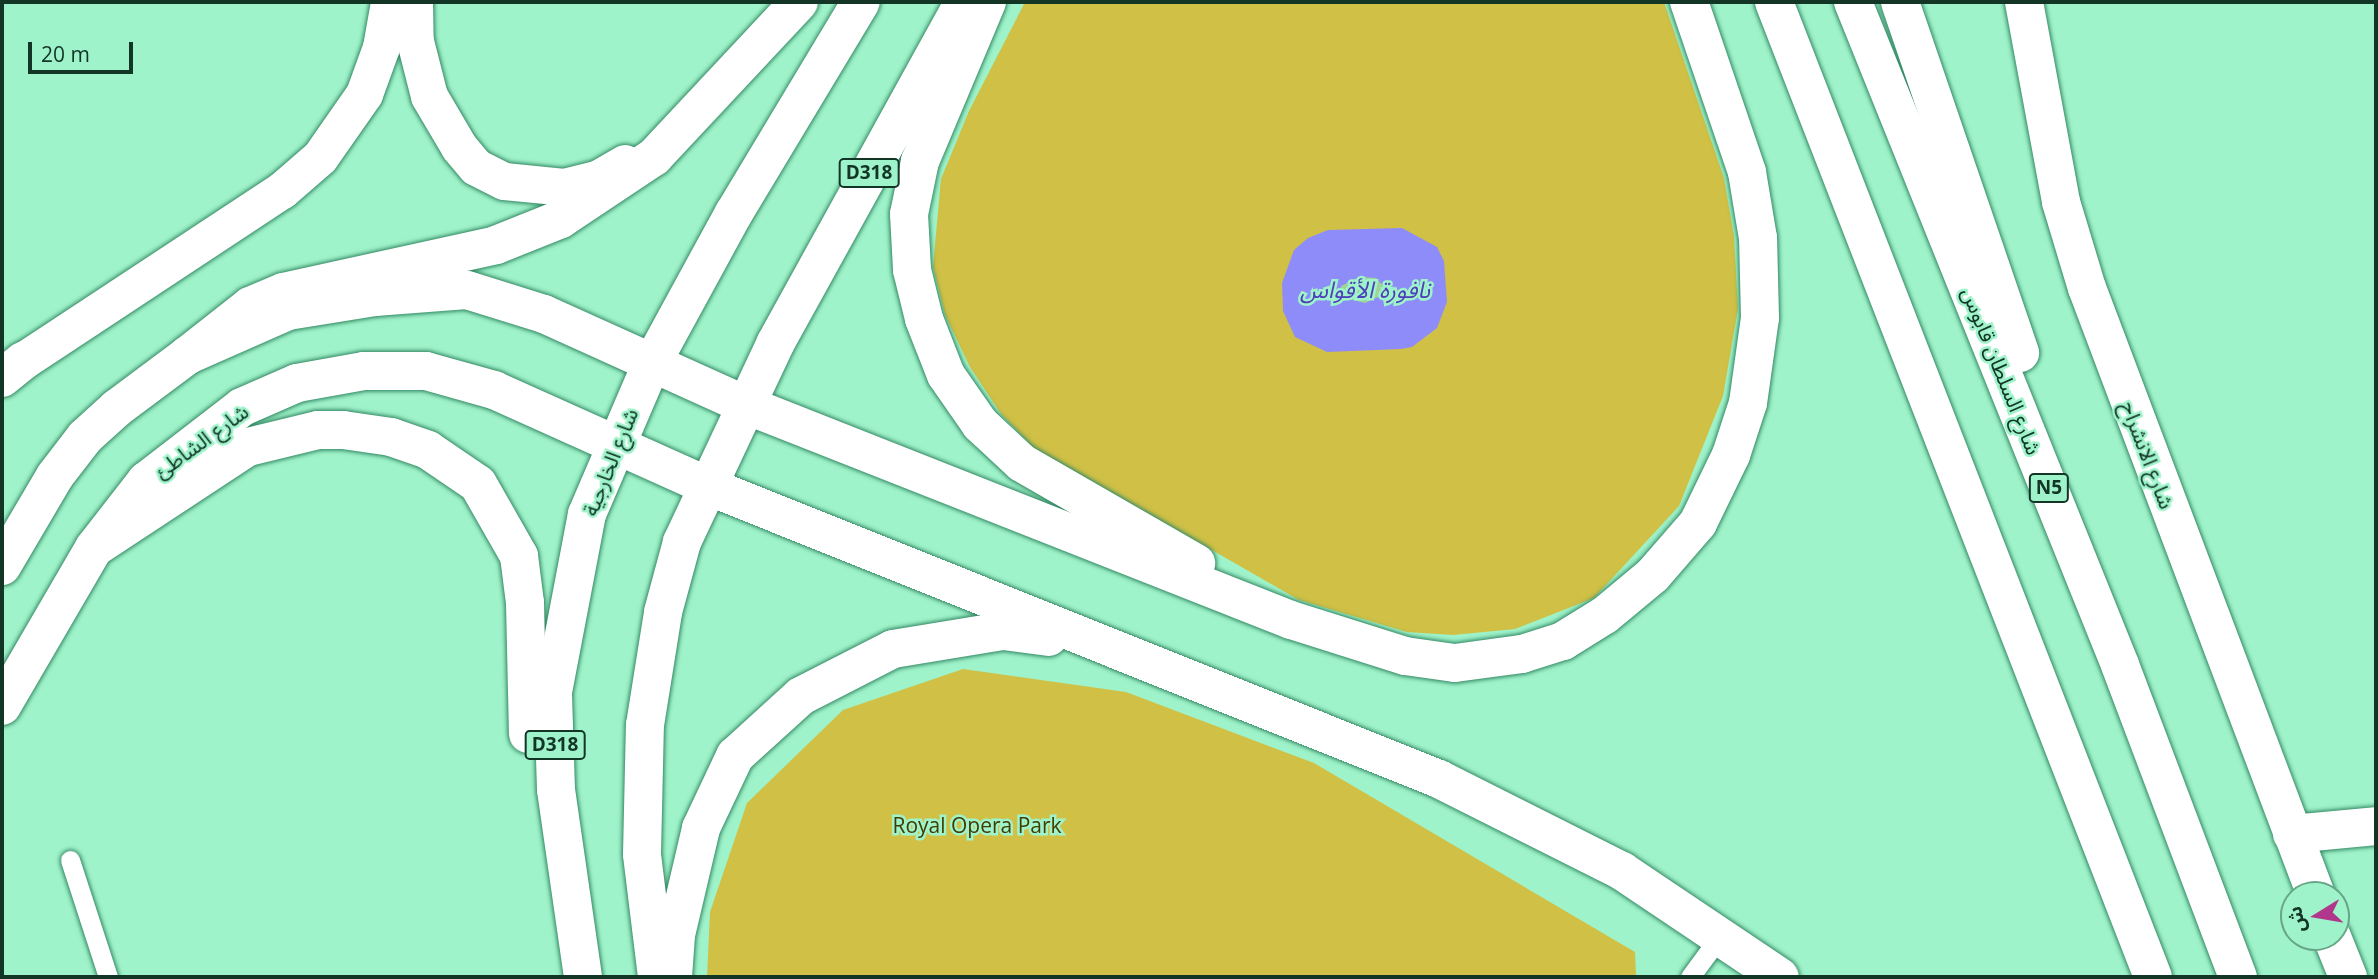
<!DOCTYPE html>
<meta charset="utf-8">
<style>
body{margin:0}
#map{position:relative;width:2378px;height:979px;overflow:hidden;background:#9ff3ca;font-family:"Open Sans","Noto Sans Arabic",sans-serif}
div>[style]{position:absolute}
.green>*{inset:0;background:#d0c046}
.water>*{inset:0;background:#8e8cf8}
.building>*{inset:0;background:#9ed498}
.roads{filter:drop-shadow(0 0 2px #348964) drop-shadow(0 0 2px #348964)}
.service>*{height:19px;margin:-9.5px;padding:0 9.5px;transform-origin:9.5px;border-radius:9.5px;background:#fff}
.minor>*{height:37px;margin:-18.5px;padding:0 18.5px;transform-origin:18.5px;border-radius:18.5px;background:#fff}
.tertiary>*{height:38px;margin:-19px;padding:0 19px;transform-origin:19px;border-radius:19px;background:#fff}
.secondary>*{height:38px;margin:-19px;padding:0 19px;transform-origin:19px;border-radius:19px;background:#fff}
.primary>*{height:38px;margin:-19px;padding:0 19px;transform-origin:19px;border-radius:19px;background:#fff}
.trunk>*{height:38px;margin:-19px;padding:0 19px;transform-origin:19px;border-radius:19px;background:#fff}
span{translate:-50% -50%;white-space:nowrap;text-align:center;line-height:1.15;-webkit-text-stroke:5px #9ff3ca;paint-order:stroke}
.shield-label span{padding:2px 5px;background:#9ff3ca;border:2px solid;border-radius:5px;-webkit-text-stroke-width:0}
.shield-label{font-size:19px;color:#123526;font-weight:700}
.street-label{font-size:21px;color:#123526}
.park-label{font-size:21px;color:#433c00}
.water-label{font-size:23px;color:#4e3eb9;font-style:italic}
.frame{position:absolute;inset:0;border:4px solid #123526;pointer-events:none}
.north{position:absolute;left:2280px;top:881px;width:70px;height:70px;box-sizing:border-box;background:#9ff3ca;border:2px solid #67a788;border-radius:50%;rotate:259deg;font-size:19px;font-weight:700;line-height:28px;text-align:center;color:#123526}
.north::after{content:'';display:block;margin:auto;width:24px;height:32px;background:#b0378c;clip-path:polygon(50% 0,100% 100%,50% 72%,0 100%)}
.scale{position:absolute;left:28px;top:42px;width:105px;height:32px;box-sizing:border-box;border:4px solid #123526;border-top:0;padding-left:9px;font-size:21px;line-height:24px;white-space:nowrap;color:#123526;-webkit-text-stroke:5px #9ff3ca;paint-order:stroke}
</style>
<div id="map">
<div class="green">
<i style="clip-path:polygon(1025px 2px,1664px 2px,1724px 178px,1734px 236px,1738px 309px,1723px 396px,1679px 506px,1594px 598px,1515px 629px,1453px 635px,1407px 632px,1299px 600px,1034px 448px,1001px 414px,970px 367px,945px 315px,933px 267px,941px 179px,969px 111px)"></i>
<i style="clip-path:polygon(963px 669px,1126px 692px,1314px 763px,1635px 952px,1636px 977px,707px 977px,710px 912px,747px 803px,843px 710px)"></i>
</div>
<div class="water">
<i style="clip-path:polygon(1402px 228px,1437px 247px,1444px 261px,1447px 302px,1437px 328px,1412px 347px,1401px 349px,1327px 352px,1295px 337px,1283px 311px,1282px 283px,1294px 250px,1308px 238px,1328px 230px)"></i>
</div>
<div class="building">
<i style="clip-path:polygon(1360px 277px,1376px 278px,1389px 292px,1365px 303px,1345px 298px,1341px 286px)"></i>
</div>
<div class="roads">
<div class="service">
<i style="left:70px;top:860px;width:123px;rotate:72deg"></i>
<i style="left:1690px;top:977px;width:52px;rotate:-53.6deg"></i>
</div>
<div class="minor">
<i style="left:414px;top:2px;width:39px;rotate:89deg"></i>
<i style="left:415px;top:41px;width:57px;rotate:75.7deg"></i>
<i style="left:429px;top:96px;width:59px;rotate:59.5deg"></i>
<i style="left:459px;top:147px;width:26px;rotate:50deg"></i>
<i style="left:476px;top:167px;width:31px;rotate:27deg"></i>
<i style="left:504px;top:181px;width:60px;rotate:5.7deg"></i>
<i style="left:564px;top:187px;width:34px;rotate:-14deg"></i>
<i style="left:597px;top:179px;width:32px;rotate:-30deg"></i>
<i style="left:24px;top:360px;width:309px;rotate:-33.4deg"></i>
<i style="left:282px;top:190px;width:50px;rotate:-41deg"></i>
<i style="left:320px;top:157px;width:77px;rotate:-55.1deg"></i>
<i style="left:364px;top:94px;width:50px;rotate:-70.1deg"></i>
<i style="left:381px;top:47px;width:46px;rotate:-79.9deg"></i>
</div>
<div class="tertiary">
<i style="left:2024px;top:2px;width:203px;rotate:79.5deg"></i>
<i style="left:2061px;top:202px;width:90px;rotate:73.2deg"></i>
<i style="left:2087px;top:288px;width:649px;rotate:69.33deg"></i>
<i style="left:2292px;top:834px;width:84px;rotate:-5.4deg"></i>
<i style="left:2332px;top:937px;width:43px;rotate:68.2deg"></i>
</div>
<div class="secondary">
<i style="left:2px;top:378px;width:28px;rotate:-39deg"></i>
<i style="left:2px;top:566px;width:104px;rotate:-59.5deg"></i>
<i style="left:55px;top:476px;width:49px;rotate:-52.4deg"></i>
<i style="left:85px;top:437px;width:43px;rotate:-42.2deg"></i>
<i style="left:117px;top:408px;width:89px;rotate:-36.7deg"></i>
<i style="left:188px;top:355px;width:109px;rotate:-23.7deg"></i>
<i style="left:288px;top:311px;width:88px;rotate:-9.1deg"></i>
<i style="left:375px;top:297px;width:92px;rotate:-4.4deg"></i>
<i style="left:467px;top:290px;width:81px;rotate:17.3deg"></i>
<i style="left:544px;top:314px;width:222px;rotate:24.3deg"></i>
<i style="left:2px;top:706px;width:183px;rotate:-59.8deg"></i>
<i style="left:94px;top:548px;width:85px;rotate:-52.2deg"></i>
<i style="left:146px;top:481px;width:121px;rotate:-37.6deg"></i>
<i style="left:242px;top:407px;width:60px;rotate:-23.6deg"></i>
<i style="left:297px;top:383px;width:68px;rotate:-10.2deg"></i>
<i style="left:364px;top:371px;width:62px"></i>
<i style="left:426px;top:371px;width:71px;rotate:15.6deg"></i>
<i style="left:494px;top:390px;width:231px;rotate:24.2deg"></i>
</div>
<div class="primary">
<i style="left:188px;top:355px;width:79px;rotate:-38.3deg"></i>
<i style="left:250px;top:306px;width:36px;rotate:-23deg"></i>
<i style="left:283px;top:292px;width:218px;rotate:-12.4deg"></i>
<i style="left:496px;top:245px;width:70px;rotate:-21.8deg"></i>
<i style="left:561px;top:219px;width:112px;rotate:-33.7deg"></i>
<i style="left:654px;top:157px;width:212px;rotate:-46.9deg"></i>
<i style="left:94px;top:548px;width:184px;rotate:-33.3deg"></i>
<i style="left:248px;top:447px;width:72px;rotate:-13.7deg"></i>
<i style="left:318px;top:430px;width:25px"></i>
<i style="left:343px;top:430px;width:49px;rotate:8.3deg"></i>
<i style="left:391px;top:437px;width:39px;rotate:19deg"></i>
<i style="left:428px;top:450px;width:60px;rotate:34.2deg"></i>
<i style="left:478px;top:484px;width:83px;rotate:60.3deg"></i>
<i style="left:519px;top:556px;width:47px;rotate:82.7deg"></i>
<i style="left:525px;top:603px;width:131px;rotate:88.7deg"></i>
<i style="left:583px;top:977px;width:189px;rotate:-98.2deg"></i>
<i style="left:556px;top:790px;width:98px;rotate:-91.8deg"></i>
<i style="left:553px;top:692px;width:181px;rotate:-79.2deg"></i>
<i style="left:587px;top:514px;width:162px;rotate:-66.8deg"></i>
<i style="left:651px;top:365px;width:173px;rotate:-61.4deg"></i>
<i style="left:734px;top:213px;width:246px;rotate:-59deg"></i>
<i style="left:657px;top:977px;width:124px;rotate:-97deg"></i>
<i style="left:642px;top:854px;width:129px;rotate:-88.7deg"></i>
<i style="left:645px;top:725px;width:114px;rotate:-80.9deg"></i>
<i style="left:663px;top:612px;width:73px;rotate:-74.8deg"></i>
<i style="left:682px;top:542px;width:219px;rotate:-64.8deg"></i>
<i style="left:775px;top:344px;width:391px;rotate:-61.1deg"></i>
</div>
<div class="trunk">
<i style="left:987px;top:2px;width:173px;rotate:112.8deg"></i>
<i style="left:920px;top:161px;width:54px;rotate:101.7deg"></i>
<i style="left:909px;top:214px;width:56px;rotate:86.9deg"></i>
<i style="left:912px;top:270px;width:50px;rotate:76.2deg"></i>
<i style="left:924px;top:319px;width:60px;rotate:68.6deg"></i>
<i style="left:946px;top:375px;width:60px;rotate:55.2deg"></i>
<i style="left:980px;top:424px;width:57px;rotate:42.9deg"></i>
<i style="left:1022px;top:463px;width:201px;rotate:29.9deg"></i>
<i style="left:1774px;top:2px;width:1046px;rotate:68.76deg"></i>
<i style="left:1853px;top:2px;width:715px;rotate:68.06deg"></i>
<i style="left:2120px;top:665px;width:334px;rotate:69.3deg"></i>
<i style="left:1900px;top:2px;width:371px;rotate:71.1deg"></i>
<i style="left:746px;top:405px;width:586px;rotate:21.53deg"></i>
<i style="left:1291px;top:620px;width:120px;rotate:17.5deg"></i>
<i style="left:1405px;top:656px;width:50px;rotate:8deg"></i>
<i style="left:1455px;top:663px;width:68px;rotate:-7.7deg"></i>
<i style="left:1522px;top:654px;width:43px;rotate:-17.6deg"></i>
<i style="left:1563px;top:641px;width:49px;rotate:-31.8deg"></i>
<i style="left:1605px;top:615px;width:62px;rotate:-39.8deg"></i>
<i style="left:1653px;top:575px;width:69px;rotate:-49.1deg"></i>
<i style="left:1698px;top:523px;width:76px;rotate:-64.1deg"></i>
<i style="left:1731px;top:455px;width:55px;rotate:-71.9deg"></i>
<i style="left:1748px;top:403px;width:86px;rotate:-82deg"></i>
<i style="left:1760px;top:318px;width:80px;rotate:-91.4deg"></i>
<i style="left:1758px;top:238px;width:67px;rotate:-99.5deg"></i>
<i style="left:1747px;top:172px;width:180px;rotate:-108.8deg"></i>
<i style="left:705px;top:485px;width:791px;rotate:21.83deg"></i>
<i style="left:1439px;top:779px;width:205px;rotate:26.7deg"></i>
<i style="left:1622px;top:871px;width:190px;rotate:33.9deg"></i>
<i style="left:673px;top:977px;width:42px;rotate:-85.9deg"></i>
<i style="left:676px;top:935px;width:110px;rotate:-76.8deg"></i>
<i style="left:701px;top:828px;width:80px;rotate:-64.7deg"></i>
<i style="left:735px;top:756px;width:89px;rotate:-42.3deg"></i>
<i style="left:801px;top:696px;width:103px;rotate:-27.1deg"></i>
<i style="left:893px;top:649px;width:111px;rotate:-9.3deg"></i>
<i style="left:1003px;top:631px;width:46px;rotate:7.4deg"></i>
</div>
</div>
<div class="shield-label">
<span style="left:869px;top:173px">D318</span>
<span style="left:2049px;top:488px">N5</span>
<span style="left:555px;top:745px">D318</span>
</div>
<div class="street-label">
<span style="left:2002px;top:371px;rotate:68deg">شارع السلطان قابوس</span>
<span style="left:201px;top:441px;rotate:-36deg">شارع الشاطئ</span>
<span style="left:2148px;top:455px;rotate:69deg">شارع الانشراح</span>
<span style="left:610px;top:462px;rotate:-68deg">شارع الخارجية</span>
</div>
<div class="park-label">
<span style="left:977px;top:825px">Royal Opera Park</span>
</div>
<div class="water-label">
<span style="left:1365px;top:289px">نافورة الأقواس</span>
</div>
<div class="frame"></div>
<div class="north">ش</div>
<div class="scale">20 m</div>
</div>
